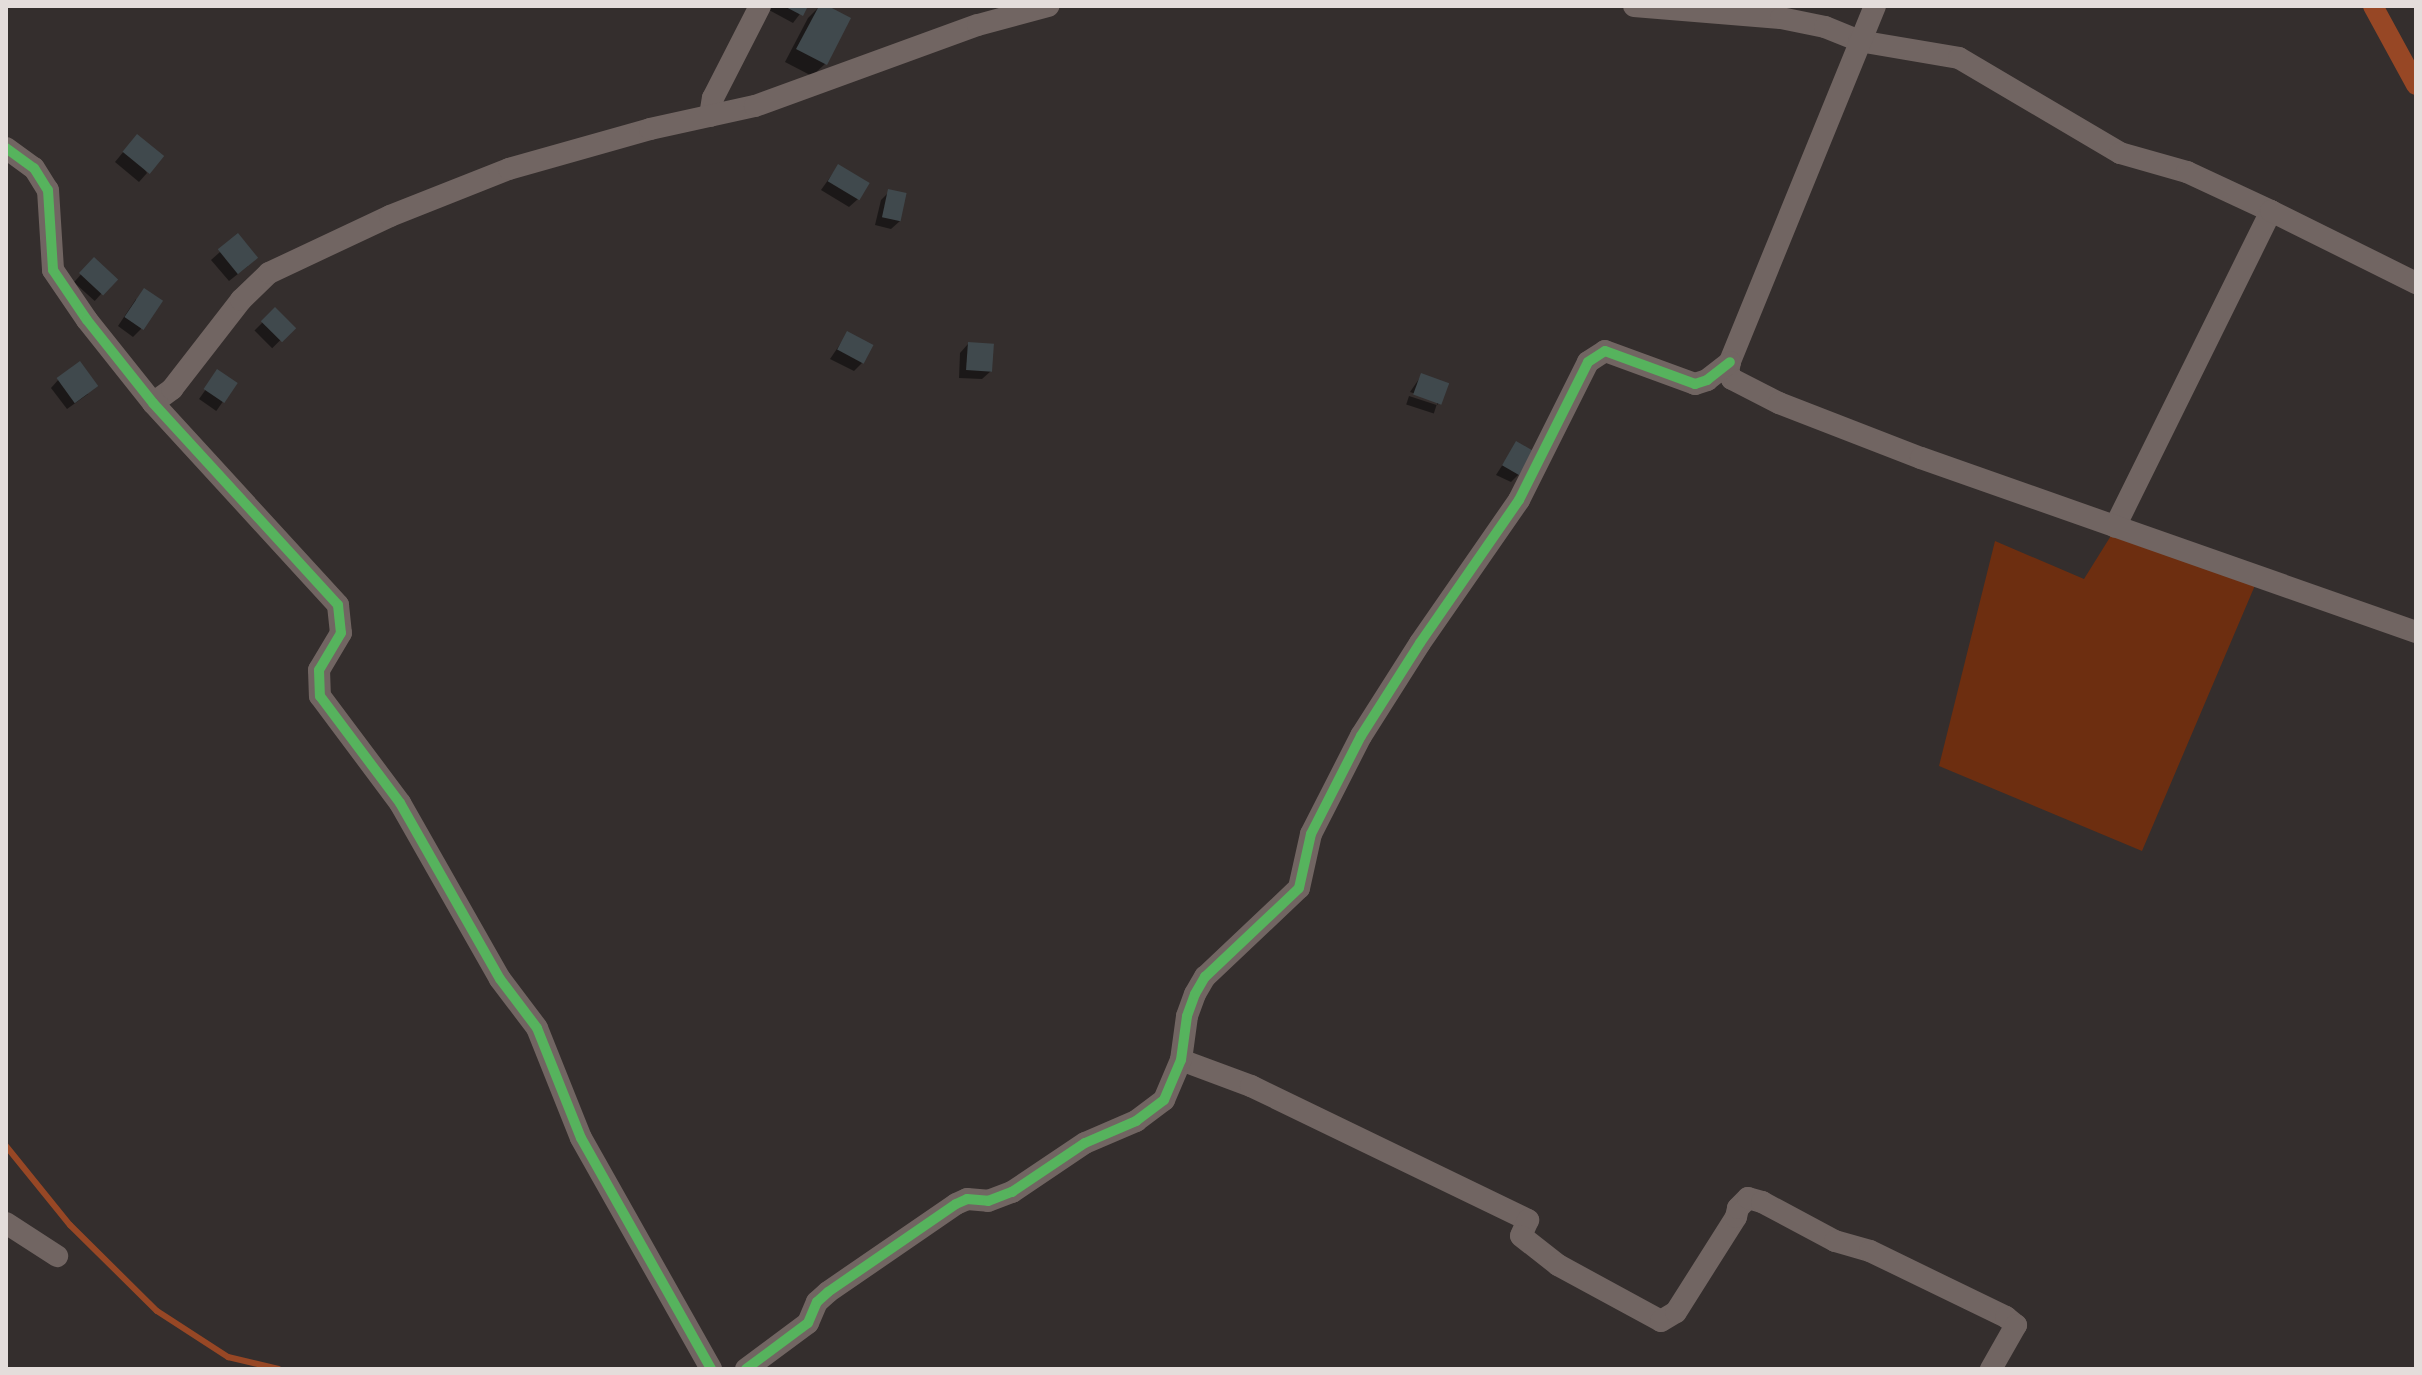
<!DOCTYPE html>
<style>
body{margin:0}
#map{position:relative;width:2422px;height:1375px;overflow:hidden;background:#342e2d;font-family:Jost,sans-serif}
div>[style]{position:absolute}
.green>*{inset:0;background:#6d2e10}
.shadow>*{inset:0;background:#0007;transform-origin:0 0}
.stream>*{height:6px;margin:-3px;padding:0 3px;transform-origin:3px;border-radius:3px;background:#974725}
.canal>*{height:20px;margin:-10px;padding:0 10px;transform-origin:10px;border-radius:10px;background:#974725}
.building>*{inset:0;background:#40494d;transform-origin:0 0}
.street>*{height:22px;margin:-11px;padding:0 11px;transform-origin:11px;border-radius:11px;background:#716562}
.cycleway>*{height:10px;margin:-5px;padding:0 5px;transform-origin:5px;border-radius:5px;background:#56b35d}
span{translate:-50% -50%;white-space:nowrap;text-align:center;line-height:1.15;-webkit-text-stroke:6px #1b1715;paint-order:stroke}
.frame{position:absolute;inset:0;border:8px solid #e4dddb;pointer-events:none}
</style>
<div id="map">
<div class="green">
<i style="clip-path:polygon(2112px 534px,2256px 583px,2142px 851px,1939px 766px,1995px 541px,2084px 579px)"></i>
</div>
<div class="shadow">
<i style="clip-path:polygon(771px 6px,806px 6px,793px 23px,769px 10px)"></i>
<i style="clip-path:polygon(820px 6px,824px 6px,825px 64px,812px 76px,785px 62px,808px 18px)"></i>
<i style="clip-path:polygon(129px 145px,147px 173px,139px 182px,115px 162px)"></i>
<i style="clip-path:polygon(838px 166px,858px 199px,849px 207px,821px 190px)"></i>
<i style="clip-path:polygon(889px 192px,900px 221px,891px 229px,875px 225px,881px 200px)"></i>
<i style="clip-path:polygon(220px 252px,248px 266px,229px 281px,211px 260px)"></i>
<i style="left:94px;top:260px;width:28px;height:30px;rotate:42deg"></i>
<i style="clip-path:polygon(136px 299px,141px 329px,133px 337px,118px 326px)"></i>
<i style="left:275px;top:310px;width:25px;height:29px;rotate:45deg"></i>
<i style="clip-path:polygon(847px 334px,862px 363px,854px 371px,830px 359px)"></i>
<i style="clip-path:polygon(968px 344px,991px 371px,982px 379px,959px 378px,960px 353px)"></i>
<i style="left:218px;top:372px;width:21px;height:33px;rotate:35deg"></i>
<i style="clip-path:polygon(1421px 376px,1439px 403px,1437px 405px,1437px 401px,1410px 392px)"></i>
<i style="clip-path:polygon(59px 379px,88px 394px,67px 409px,51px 388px)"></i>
<i style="left:1409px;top:396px;width:29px;height:9px;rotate:18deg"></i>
<i style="clip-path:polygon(1516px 444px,1519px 474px,1511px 482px,1496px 475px)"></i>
</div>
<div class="stream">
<i style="left:6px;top:1146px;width:102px;rotate:51deg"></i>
<i style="left:70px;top:1225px;width:122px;rotate:44.7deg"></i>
<i style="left:157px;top:1311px;width:85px;rotate:32.9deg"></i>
<i style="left:228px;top:1357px;width:52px;rotate:13.2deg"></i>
</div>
<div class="canal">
<i style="left:2373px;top:6px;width:90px;rotate:61.4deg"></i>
</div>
<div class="building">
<i style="clip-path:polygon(784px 6px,808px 6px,803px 16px)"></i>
<i style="clip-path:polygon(819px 6px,828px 6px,851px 18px,827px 65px,796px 49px)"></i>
<i style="left:137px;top:134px;width:35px;height:23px;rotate:39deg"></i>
<i style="left:838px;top:164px;width:37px;height:20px;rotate:31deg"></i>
<i style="left:888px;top:189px;width:19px;height:29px;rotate:12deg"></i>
<i style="left:238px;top:233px;width:32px;height:26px;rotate:51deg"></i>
<i style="left:94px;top:257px;width:33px;height:22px;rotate:43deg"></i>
<i style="left:144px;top:288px;width:23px;height:35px;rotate:34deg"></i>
<i style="left:275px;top:307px;width:30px;height:20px;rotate:45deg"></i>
<i style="left:847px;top:331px;width:30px;height:21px;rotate:28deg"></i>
<i style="left:968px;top:342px;width:26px;height:28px;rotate:4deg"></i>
<i style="left:80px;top:361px;width:31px;height:29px;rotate:54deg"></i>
<i style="left:217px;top:369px;width:25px;height:24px;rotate:34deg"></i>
<i style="left:1421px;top:373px;width:30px;height:23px;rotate:20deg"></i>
<i style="left:1516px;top:441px;width:20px;height:28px;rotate:30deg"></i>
</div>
<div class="street">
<i style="left:1634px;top:6px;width:147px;rotate:4.7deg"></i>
<i style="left:1781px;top:18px;width:45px;rotate:11.6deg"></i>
<i style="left:1825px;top:27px;width:37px;rotate:22deg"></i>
<i style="left:1859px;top:41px;width:101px;rotate:9.6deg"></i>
<i style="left:1959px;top:58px;width:187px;rotate:30.5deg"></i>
<i style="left:2120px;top:153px;width:70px;rotate:15.8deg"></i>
<i style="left:2187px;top:172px;width:93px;rotate:24.9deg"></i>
<i style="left:2271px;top:211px;width:352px;rotate:116.3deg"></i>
<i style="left:1875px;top:6px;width:384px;rotate:112.2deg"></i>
<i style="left:1730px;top:362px;width:10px;rotate:101deg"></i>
<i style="left:1728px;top:372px;width:8px;rotate:60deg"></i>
<i style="left:1732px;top:379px;width:53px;rotate:27.1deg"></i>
<i style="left:1779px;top:403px;width:152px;rotate:21.2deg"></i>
<i style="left:1921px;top:458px;width:525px;rotate:19.37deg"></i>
<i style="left:710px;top:116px;width:18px;rotate:-81deg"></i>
<i style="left:713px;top:98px;width:103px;rotate:-62.9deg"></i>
<i style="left:6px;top:148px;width:34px;rotate:36deg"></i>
<i style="left:34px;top:168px;width:26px;rotate:58deg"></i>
<i style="left:48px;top:190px;width:80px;rotate:86.4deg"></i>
<i style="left:53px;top:270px;width:60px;rotate:55.8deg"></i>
<i style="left:87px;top:320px;width:106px;rotate:51.5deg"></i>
<i style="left:153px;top:403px;width:274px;rotate:47.5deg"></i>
<i style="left:338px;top:605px;width:28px;rotate:84deg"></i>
<i style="left:341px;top:633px;width:43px;rotate:120.7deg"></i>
<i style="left:319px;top:670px;width:26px;rotate:88deg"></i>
<i style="left:320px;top:696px;width:134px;rotate:53.2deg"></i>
<i style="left:400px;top:803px;width:202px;rotate:60.4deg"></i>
<i style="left:500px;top:979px;width:61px;rotate:52.9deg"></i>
<i style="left:537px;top:1028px;width:118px;rotate:68.2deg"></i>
<i style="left:581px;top:1138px;width:265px;rotate:60.6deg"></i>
<i style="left:2271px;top:211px;width:162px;rotate:26.4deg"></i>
<i style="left:153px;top:403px;width:24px;rotate:-36deg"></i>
<i style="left:172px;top:389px;width:113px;rotate:-52.2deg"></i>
<i style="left:241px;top:300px;width:39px;rotate:-44deg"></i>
<i style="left:269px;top:273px;width:134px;rotate:-25.2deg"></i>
<i style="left:390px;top:216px;width:128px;rotate:-21.6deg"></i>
<i style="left:509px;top:169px;width:147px;rotate:-15.8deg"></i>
<i style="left:650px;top:129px;width:107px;rotate:-12.4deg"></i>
<i style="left:755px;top:106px;width:237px;rotate:-20deg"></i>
<i style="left:978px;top:25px;width:73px;rotate:-15.2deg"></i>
<i style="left:1181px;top:1060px;width:75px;rotate:20.4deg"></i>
<i style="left:1251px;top:1086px;width:308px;rotate:25.8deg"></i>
<i style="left:1528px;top:1220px;width:17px;rotate:114deg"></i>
<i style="left:1521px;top:1236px;width:47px;rotate:38.1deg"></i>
<i style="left:1558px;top:1265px;width:117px;rotate:28.5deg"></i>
<i style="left:1661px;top:1321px;width:17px;rotate:-31deg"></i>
<i style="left:1676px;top:1312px;width:112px;rotate:-57.7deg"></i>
<i style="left:1736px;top:1217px;width:9px;rotate:-77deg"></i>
<i style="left:1738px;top:1208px;width:14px;rotate:-45deg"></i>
<i style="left:1748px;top:1198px;width:15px;rotate:16deg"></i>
<i style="left:1762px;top:1202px;width:83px;rotate:28.1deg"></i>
<i style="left:1835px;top:1241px;width:36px;rotate:16deg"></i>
<i style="left:1870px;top:1251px;width:151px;rotate:25.9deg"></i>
<i style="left:2006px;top:1317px;width:13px;rotate:39deg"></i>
<i style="left:2016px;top:1325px;width:51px;rotate:119.6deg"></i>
<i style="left:6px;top:1223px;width:61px;rotate:32.9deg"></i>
<i style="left:746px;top:1369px;width:77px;rotate:-36.6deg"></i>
<i style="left:808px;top:1323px;width:23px;rotate:-67deg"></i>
<i style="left:817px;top:1302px;width:15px;rotate:-42deg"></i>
<i style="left:828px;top:1292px;width:155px;rotate:-34.5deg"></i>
<i style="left:956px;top:1204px;width:12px;rotate:-24deg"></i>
<i style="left:967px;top:1199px;width:21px;rotate:5deg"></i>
<i style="left:988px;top:1201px;width:26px;rotate:-21deg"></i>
<i style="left:1012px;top:1192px;width:88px;rotate:-33.9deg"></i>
<i style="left:1085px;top:1143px;width:56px;rotate:-23.3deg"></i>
<i style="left:1136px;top:1121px;width:35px;rotate:-37deg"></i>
<i style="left:1164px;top:1100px;width:43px;rotate:-67deg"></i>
<i style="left:1181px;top:1060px;width:44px;rotate:-82.2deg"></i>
<i style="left:1187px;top:1016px;width:23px;rotate:-70deg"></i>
<i style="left:1195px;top:994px;width:20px;rotate:-60deg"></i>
<i style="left:1205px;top:977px;width:129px;rotate:-43.4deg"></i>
<i style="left:1299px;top:888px;width:55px;rotate:-77.5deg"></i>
<i style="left:1311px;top:834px;width:110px;rotate:-63deg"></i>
<i style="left:1361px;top:736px;width:110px;rotate:-57.6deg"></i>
<i style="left:1420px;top:643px;width:174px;rotate:-55.3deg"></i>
<i style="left:1519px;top:500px;width:154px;rotate:-63.4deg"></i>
<i style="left:1588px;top:362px;width:20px;rotate:-33deg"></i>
<i style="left:1605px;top:351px;width:96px;rotate:20.1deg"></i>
<i style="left:1695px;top:384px;width:13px;rotate:-18deg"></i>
<i style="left:1707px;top:380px;width:29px;rotate:-38deg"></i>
</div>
<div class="cycleway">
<i style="left:6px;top:148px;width:34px;rotate:36deg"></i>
<i style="left:34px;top:168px;width:26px;rotate:58deg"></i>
<i style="left:48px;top:190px;width:80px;rotate:86.4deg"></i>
<i style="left:53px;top:270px;width:60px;rotate:55.8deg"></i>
<i style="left:87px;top:320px;width:106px;rotate:51.5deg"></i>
<i style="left:153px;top:403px;width:274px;rotate:47.5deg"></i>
<i style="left:338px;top:605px;width:28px;rotate:84deg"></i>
<i style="left:341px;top:633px;width:43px;rotate:120.7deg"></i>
<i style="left:319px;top:670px;width:26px;rotate:88deg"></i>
<i style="left:320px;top:696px;width:134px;rotate:53.2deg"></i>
<i style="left:400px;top:803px;width:202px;rotate:60.4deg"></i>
<i style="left:500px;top:979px;width:61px;rotate:52.9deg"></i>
<i style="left:537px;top:1028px;width:118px;rotate:68.2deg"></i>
<i style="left:581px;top:1138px;width:265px;rotate:60.6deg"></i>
<i style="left:746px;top:1369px;width:77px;rotate:-36.6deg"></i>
<i style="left:808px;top:1323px;width:23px;rotate:-67deg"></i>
<i style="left:817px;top:1302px;width:15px;rotate:-42deg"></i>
<i style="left:828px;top:1292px;width:155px;rotate:-34.5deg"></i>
<i style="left:956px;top:1204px;width:12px;rotate:-24deg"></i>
<i style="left:967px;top:1199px;width:21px;rotate:5deg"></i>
<i style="left:988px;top:1201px;width:26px;rotate:-21deg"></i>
<i style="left:1012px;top:1192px;width:88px;rotate:-33.9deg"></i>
<i style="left:1085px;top:1143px;width:56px;rotate:-23.3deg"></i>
<i style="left:1136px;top:1121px;width:35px;rotate:-37deg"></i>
<i style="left:1164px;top:1100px;width:43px;rotate:-67deg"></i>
<i style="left:1181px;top:1060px;width:44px;rotate:-82.2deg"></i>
<i style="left:1187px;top:1016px;width:23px;rotate:-70deg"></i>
<i style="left:1195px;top:994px;width:20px;rotate:-60deg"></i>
<i style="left:1205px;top:977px;width:129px;rotate:-43.4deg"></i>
<i style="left:1299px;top:888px;width:55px;rotate:-77.5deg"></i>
<i style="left:1311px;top:834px;width:110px;rotate:-63deg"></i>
<i style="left:1361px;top:736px;width:110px;rotate:-57.6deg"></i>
<i style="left:1420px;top:643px;width:174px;rotate:-55.3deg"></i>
<i style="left:1519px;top:500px;width:154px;rotate:-63.4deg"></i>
<i style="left:1588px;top:362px;width:20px;rotate:-33deg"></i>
<i style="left:1605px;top:351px;width:96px;rotate:20.1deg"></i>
<i style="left:1695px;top:384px;width:13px;rotate:-18deg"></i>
<i style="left:1707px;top:380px;width:29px;rotate:-38deg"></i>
</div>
<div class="frame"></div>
</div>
